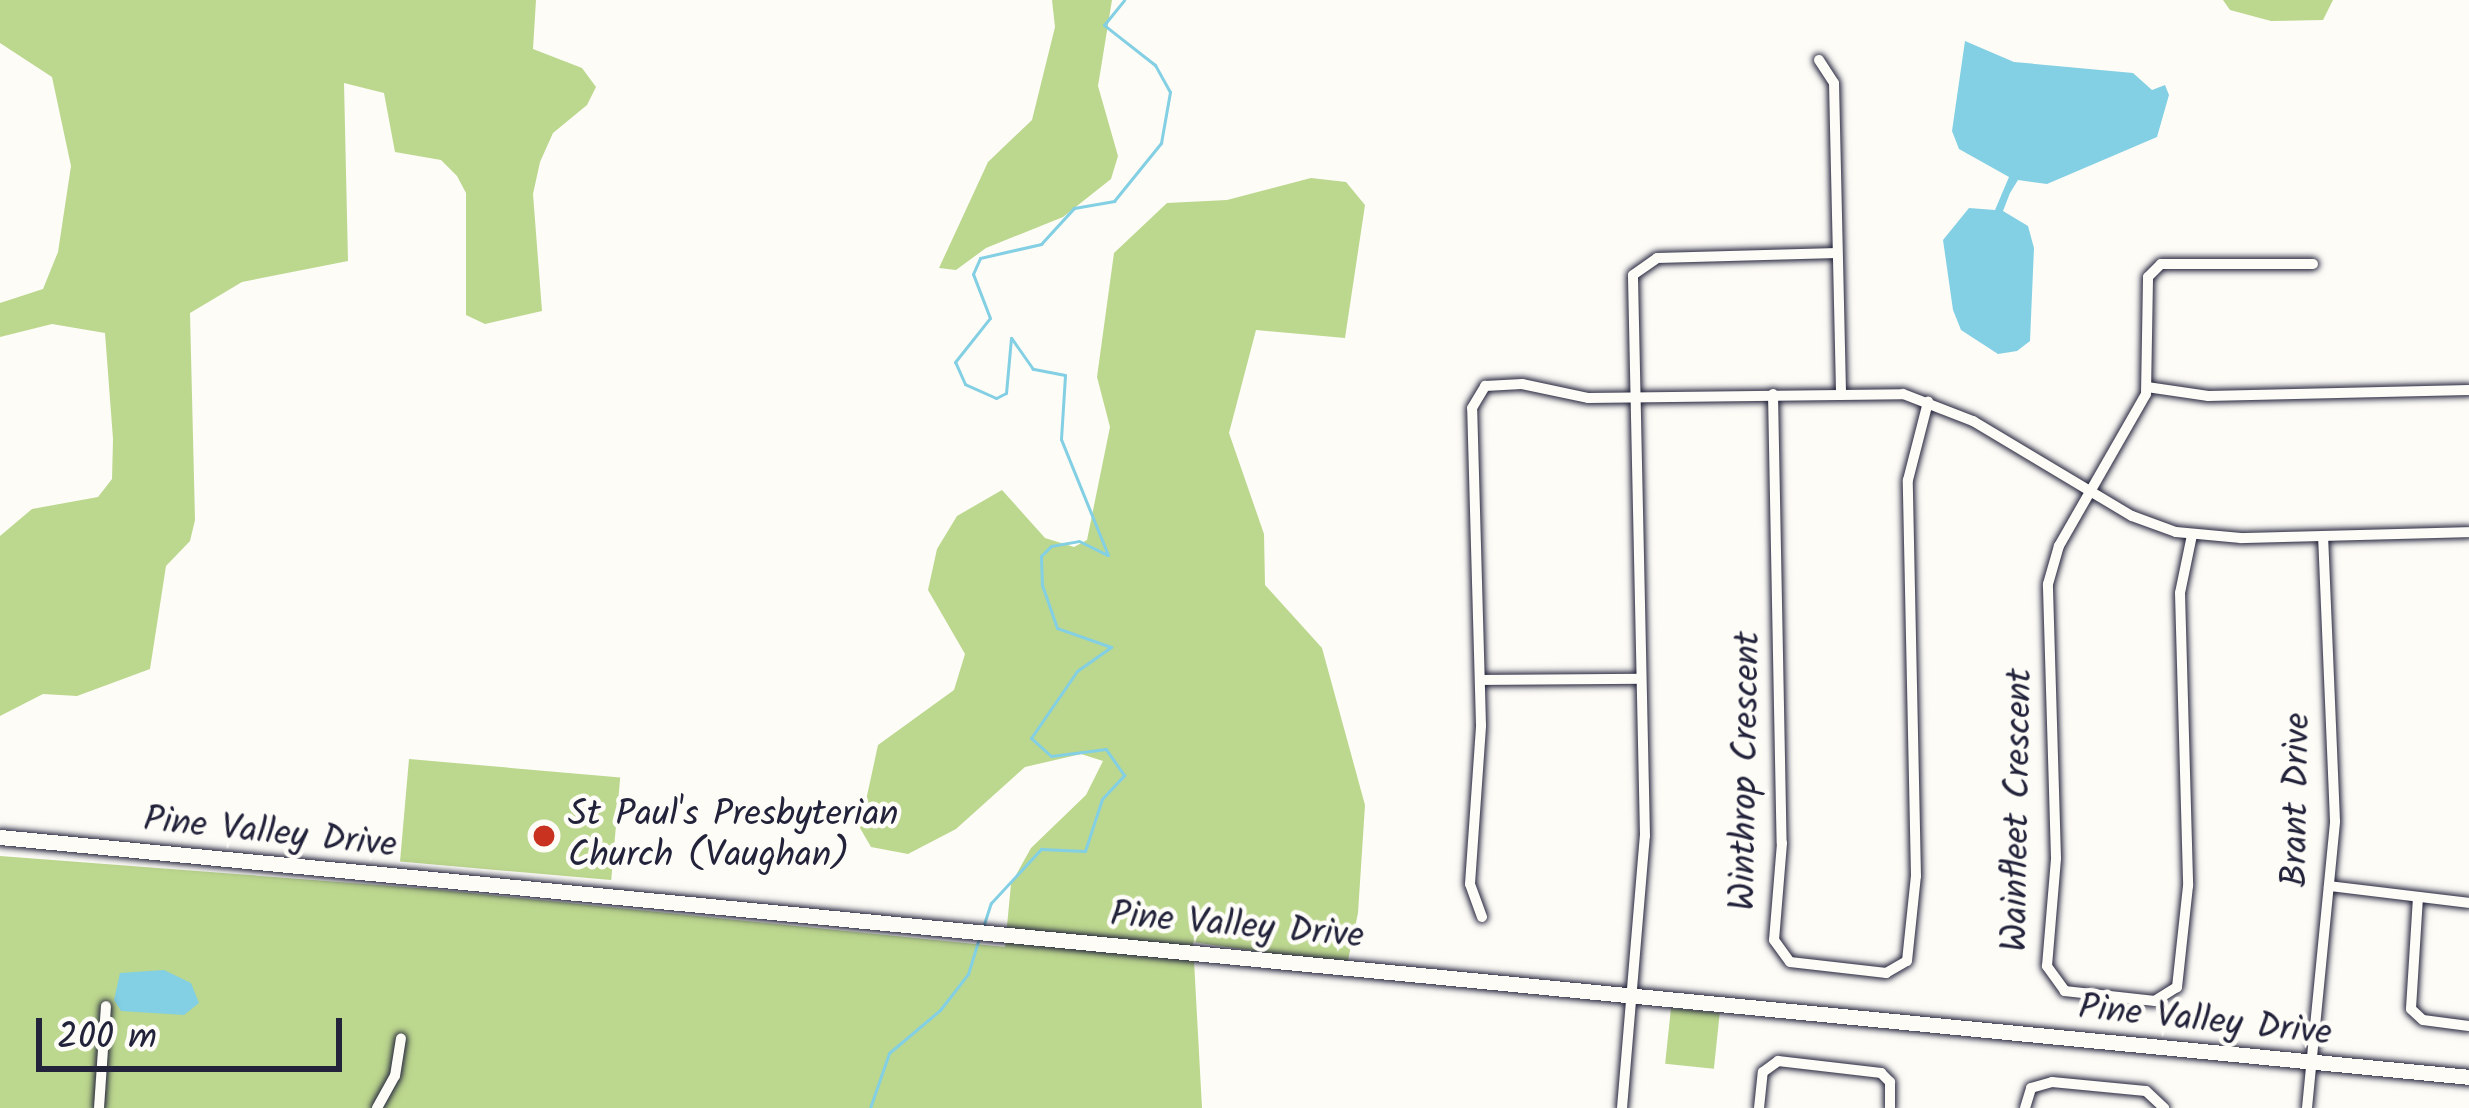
<!DOCTYPE html>
<style>
body{margin:0}
#map{position:relative;width:2469px;height:1108px;overflow:hidden;background:#fdfcf7;font-family:Kalam,sans-serif}
div>[style]{position:absolute}
.green>*{inset:0;background:#bcd78e;transform-origin:0 0}
.water>*{inset:0;background:#83cfe3}
.stream>*{height:3px;margin:-1.5px;padding:0 1.5px;transform-origin:1.5px;border-radius:1.5px;background:#83cfe3}
.roads{filter:drop-shadow(0 0 3px #22223b) drop-shadow(0 0 3px #22223b)}
.street>*{height:10px;margin:-5px;padding:0 5px;transform-origin:5px;border-radius:5px;background:#fdfcf7}
.secondary>*{height:15px;margin:-7.5px;padding:0 7.5px;transform-origin:7.5px;border-radius:7.5px;background:#fdfcf7}
.dots>*{width:33px;height:33px;translate:-50% -50%;box-sizing:border-box;border:6px solid #fdfcf7;border-radius:50%}
span{translate:-50% -50%;white-space:nowrap;text-align:center;line-height:1.15;-webkit-text-stroke:9px #fdfcf7;paint-order:stroke}
.street-label{font-size:36px;color:#22223b}
.poi-label{font-size:36px;color:#22223b}
.left{translate:0 -50%;text-align:left}
.scale{position:absolute;left:36px;top:1018px;width:306px;height:54px;box-sizing:border-box;border:6px solid #22223b;border-top:0;padding-left:15px;font-size:36px;line-height:42px;white-space:nowrap;color:#22223b;-webkit-text-stroke:9px #fdfcf7;paint-order:stroke}
</style>
<div id="map">
<div class="green">
<i style="clip-path:polygon(0 0,536px 0,533px 49px,582px 68px,596px 87px,587px 105px,553px 133px,540px 162px,533px 194px,542px 311px,485px 324px,466px 315px,466px 193px,457px 176px,441px 160px,395px 152px,384px 93px,344px 83px,348px 261px,242px 282px,190px 313px,195px 520px,190px 541px,166px 566px,150px 669px,77px 696px,43px 694px,0 716px,0 536px,32px 509px,98px 497px,112px 479px,113px 439px,105px 333px,52px 324px,0 337px,0 303px,43px 289px,58px 252px,71px 166px,52px 77px,0 43px)"></i>
<i style="clip-path:polygon(1052px 0,1112px 0,1098px 86px,1118px 156px,1111px 179px,1063px 217px,986px 248px,956px 270px,939px 268px,988px 162px,1032px 120px,1055px 27px)"></i>
<i style="clip-path:polygon(2223px 0,2333px 0,2323px 20px,2271px 21px,2230px 10px)"></i>
<i style="clip-path:polygon(1311px 178px,1346px 182px,1365px 205px,1345px 338px,1256px 330px,1229px 433px,1264px 534px,1265px 585px,1322px 648px,1365px 805px,1358px 913px,1347px 965px,1193px 942px,1202px 1108px,0 1108px,0 856px,431px 889px,1005px 947px,1011px 884px,1031px 848px,1086px 795px,1103px 761px,1081px 754px,1025px 767px,956px 829px,908px 854px,871px 847px,860px 828px,878px 745px,954px 690px,965px 654px,928px 590px,937px 549px,957px 516px,1002px 490px,1045px 538px,1074px 547px,1087px 540px,1110px 427px,1097px 377px,1114px 253px,1167px 203px,1227px 200px)"></i>
<i style="left:409px;top:759px;width:212px;height:103px;rotate:5deg"></i>
<i style="left:1671px;top:1008px;width:49px;height:56px;rotate:6deg"></i>
</div>
<div class="water">
<i style="clip-path:polygon(1965px 41px,2014px 62px,2133px 73px,2152px 90px,2165px 85px,2169px 95px,2157px 137px,2047px 184px,2018px 180px,2010px 193px,2003px 211px,2028px 226px,2034px 248px,2030px 341px,2017px 351px,1998px 354px,1961px 330px,1953px 310px,1943px 240px,1969px 208px,1995px 210px,2009px 177px,1959px 149px,1952px 131px)"></i>
<i style="clip-path:polygon(164px 970px,191px 983px,199px 1003px,184px 1015px,121px 1011px,114px 1000px,120px 973px)"></i>
</div>
<div class="stream">
<i style="left:984px;top:924px;width:22px;rotate:-72deg"></i>
<i style="left:991px;top:903px;width:74px;rotate:-47.2deg"></i>
<i style="left:1041px;top:849px;width:44px;rotate:2.6deg"></i>
<i style="left:1085px;top:851px;width:55px;rotate:-71.9deg"></i>
<i style="left:1102px;top:799px;width:33px;rotate:-47deg"></i>
<i style="left:1124px;top:775px;width:32px;rotate:-125deg"></i>
<i style="left:1106px;top:749px;width:55px;rotate:172.7deg"></i>
<i style="left:1051px;top:756px;width:27px;rotate:-138deg"></i>
<i style="left:1031px;top:738px;width:81px;rotate:-55.5deg"></i>
<i style="left:1077px;top:671px;width:42px;rotate:-35.2deg"></i>
<i style="left:1111px;top:647px;width:57px;rotate:-160.6deg"></i>
<i style="left:1057px;top:628px;width:46px;rotate:-109.2deg"></i>
<i style="left:1042px;top:585px;width:29px;rotate:-92deg"></i>
<i style="left:1041px;top:556px;width:14px;rotate:-45deg"></i>
<i style="left:1051px;top:546px;width:28px;rotate:-10deg"></i>
<i style="left:1079px;top:541px;width:32px;rotate:26deg"></i>
<i style="left:1108px;top:555px;width:125px;rotate:-112.1deg"></i>
<i style="left:1061px;top:439px;width:64px;rotate:-86.4deg"></i>
<i style="left:1065px;top:375px;width:33px;rotate:-169deg"></i>
<i style="left:1033px;top:369px;width:38px;rotate:-125deg"></i>
<i style="left:1011px;top:338px;width:55px;rotate:95.2deg"></i>
<i style="left:1006px;top:393px;width:11px;rotate:153deg"></i>
<i style="left:996px;top:398px;width:34px;rotate:-156deg"></i>
<i style="left:965px;top:384px;width:24px;rotate:-114deg"></i>
<i style="left:955px;top:362px;width:56px;rotate:-51.5deg"></i>
<i style="left:990px;top:318px;width:47px;rotate:-111.1deg"></i>
<i style="left:973px;top:274px;width:17px;rotate:-66deg"></i>
<i style="left:980px;top:258px;width:63px;rotate:-12.9deg"></i>
<i style="left:1041px;top:244px;width:49px;rotate:-47.5deg"></i>
<i style="left:1074px;top:208px;width:41px;rotate:-9.9deg"></i>
<i style="left:1114px;top:201px;width:75px;rotate:-51deg"></i>
<i style="left:1161px;top:143px;width:52px;rotate:-80deg"></i>
<i style="left:1170px;top:92px;width:31px;rotate:-119deg"></i>
<i style="left:1155px;top:65px;width:65px;rotate:-141.9deg"></i>
<i style="left:1104px;top:25px;width:32px;rotate:-51deg"></i>
<i style="left:870px;top:1108px;width:58px;rotate:-70.9deg"></i>
<i style="left:889px;top:1053px;width:67px;rotate:-40.1deg"></i>
<i style="left:940px;top:1010px;width:46px;rotate:-52.1deg"></i>
<i style="left:968px;top:974px;width:34px;rotate:-73deg"></i>
</div>
<div class="roads">
<div class="street">
<i style="left:1819px;top:60px;width:27px;rotate:57deg"></i>
<i style="left:1834px;top:83px;width:310px;rotate:88.7deg"></i>
<i style="left:2147px;top:387px;width:62px;rotate:8.4deg"></i>
<i style="left:2208px;top:396px;width:261px;rotate:-1.3deg"></i>
<i style="left:1773px;top:394px;width:449px;rotate:88.9deg"></i>
<i style="left:1782px;top:843px;width:97px;rotate:94.7deg"></i>
<i style="left:1774px;top:940px;width:27px;rotate:54deg"></i>
<i style="left:1790px;top:962px;width:97px;rotate:6.5deg"></i>
<i style="left:1886px;top:973px;width:24px;rotate:-30deg"></i>
<i style="left:1907px;top:961px;width:85px;rotate:-84deg"></i>
<i style="left:1916px;top:876px;width:396px;rotate:-91.2deg"></i>
<i style="left:1908px;top:480px;width:81px;rotate:-75.6deg"></i>
<i style="left:2192px;top:535px;width:59px;rotate:101.7deg"></i>
<i style="left:2180px;top:593px;width:293px;rotate:88.4deg"></i>
<i style="left:2188px;top:886px;width:102px;rotate:96.2deg"></i>
<i style="left:2177px;top:987px;width:26px;rotate:148deg"></i>
<i style="left:2155px;top:1001px;width:91px;rotate:-173.7deg"></i>
<i style="left:2065px;top:991px;width:31px;rotate:-126deg"></i>
<i style="left:2047px;top:966px;width:108px;rotate:-85.2deg"></i>
<i style="left:2056px;top:858px;width:274px;rotate:-91.7deg"></i>
<i style="left:2048px;top:584px;width:40px;rotate:-74deg"></i>
<i style="left:2059px;top:546px;width:175px;rotate:-60.2deg"></i>
<i style="left:2146px;top:394px;width:117px;rotate:-89deg"></i>
<i style="left:2148px;top:277px;width:18px;rotate:-45deg"></i>
<i style="left:2161px;top:264px;width:152px"></i>
<i style="left:1481px;top:680px;width:159px;rotate:-0.4deg"></i>
<i style="left:2329px;top:886px;width:141px;rotate:6.9deg"></i>
<i style="left:2418px;top:897px;width:112px;rotate:93.6deg"></i>
<i style="left:2411px;top:1009px;width:16px;rotate:43deg"></i>
<i style="left:2423px;top:1020px;width:46px;rotate:7.4deg"></i>
<i style="left:1482px;top:917px;width:35px;rotate:-110deg"></i>
<i style="left:1470px;top:884px;width:159px;rotate:-86deg"></i>
<i style="left:1481px;top:725px;width:317px;rotate:-91.6deg"></i>
<i style="left:1472px;top:408px;width:26px;rotate:-59deg"></i>
<i style="left:1485px;top:386px;width:37px;rotate:-3deg"></i>
<i style="left:1522px;top:384px;width:67px;rotate:12deg"></i>
<i style="left:1588px;top:398px;width:315px;rotate:-0.7deg"></i>
<i style="left:1903px;top:394px;width:75px;rotate:21.1deg"></i>
<i style="left:1973px;top:421px;width:185px;rotate:30.9deg"></i>
<i style="left:2132px;top:516px;width:47px;rotate:20deg"></i>
<i style="left:2176px;top:532px;width:65px;rotate:5.3deg"></i>
<i style="left:2241px;top:538px;width:228px;rotate:-1.5deg"></i>
<i style="left:99px;top:1108px;width:102px;rotate:-86.1deg"></i>
<i style="left:377px;top:1108px;width:37px;rotate:-61deg"></i>
<i style="left:395px;top:1076px;width:38px;rotate:-81deg"></i>
<i style="left:1622px;top:1108px;width:273px;rotate:-85.2deg"></i>
<i style="left:1645px;top:836px;width:561px;rotate:-91.23deg"></i>
<i style="left:1633px;top:275px;width:29px;rotate:-35deg"></i>
<i style="left:1657px;top:258px;width:180px;rotate:-1.6deg"></i>
<i style="left:1759px;top:1108px;width:36px;rotate:-84deg"></i>
<i style="left:1763px;top:1072px;width:19px;rotate:-36deg"></i>
<i style="left:1778px;top:1061px;width:104px;rotate:6.6deg"></i>
<i style="left:1881px;top:1073px;width:13px;rotate:45deg"></i>
<i style="left:1890px;top:1082px;width:26px;rotate:90deg"></i>
<i style="left:2025px;top:1108px;width:21px;rotate:-73deg"></i>
<i style="left:2031px;top:1088px;width:22px;rotate:-16deg"></i>
<i style="left:2052px;top:1082px;width:94px;rotate:5.5deg"></i>
<i style="left:2146px;top:1091px;width:25px;rotate:43deg"></i>
<i style="left:2307px;top:1108px;width:288px;rotate:-84.4deg"></i>
<i style="left:2335px;top:821px;width:284px;rotate:-92.4deg"></i>
</div>
<div class="secondary">
<i style="left:0;top:837px;width:2481px;rotate:5.55deg"></i>
</div>
</div>
<div class="dots">
<i style="left:544px;top:836px;background:#c8321e"></i>
</div>
<div class="street-label">
<span style="left:1747px;top:771px;rotate:-89deg">Winthrop Crescent</span>
<span style="left:2298px;top:800px;rotate:-89deg">Brant Drive</span>
<span style="left:2019px;top:810px;rotate:-89deg">Wainfleet Crescent</span>
<span style="left:270px;top:834px;rotate:6deg">Pine Valley Drive</span>
<span style="left:1237px;top:927px;rotate:5deg">Pine Valley Drive</span>
<span style="left:2205px;top:1022px;rotate:6deg">Pine Valley Drive</span>
</div>
<div class="poi-label">
<span class="left" style="left:568px;top:836px">St Paul's Presbyterian<br>Church (Vaughan)</span>
</div>
<div class="scale">200 m</div>
</div>
